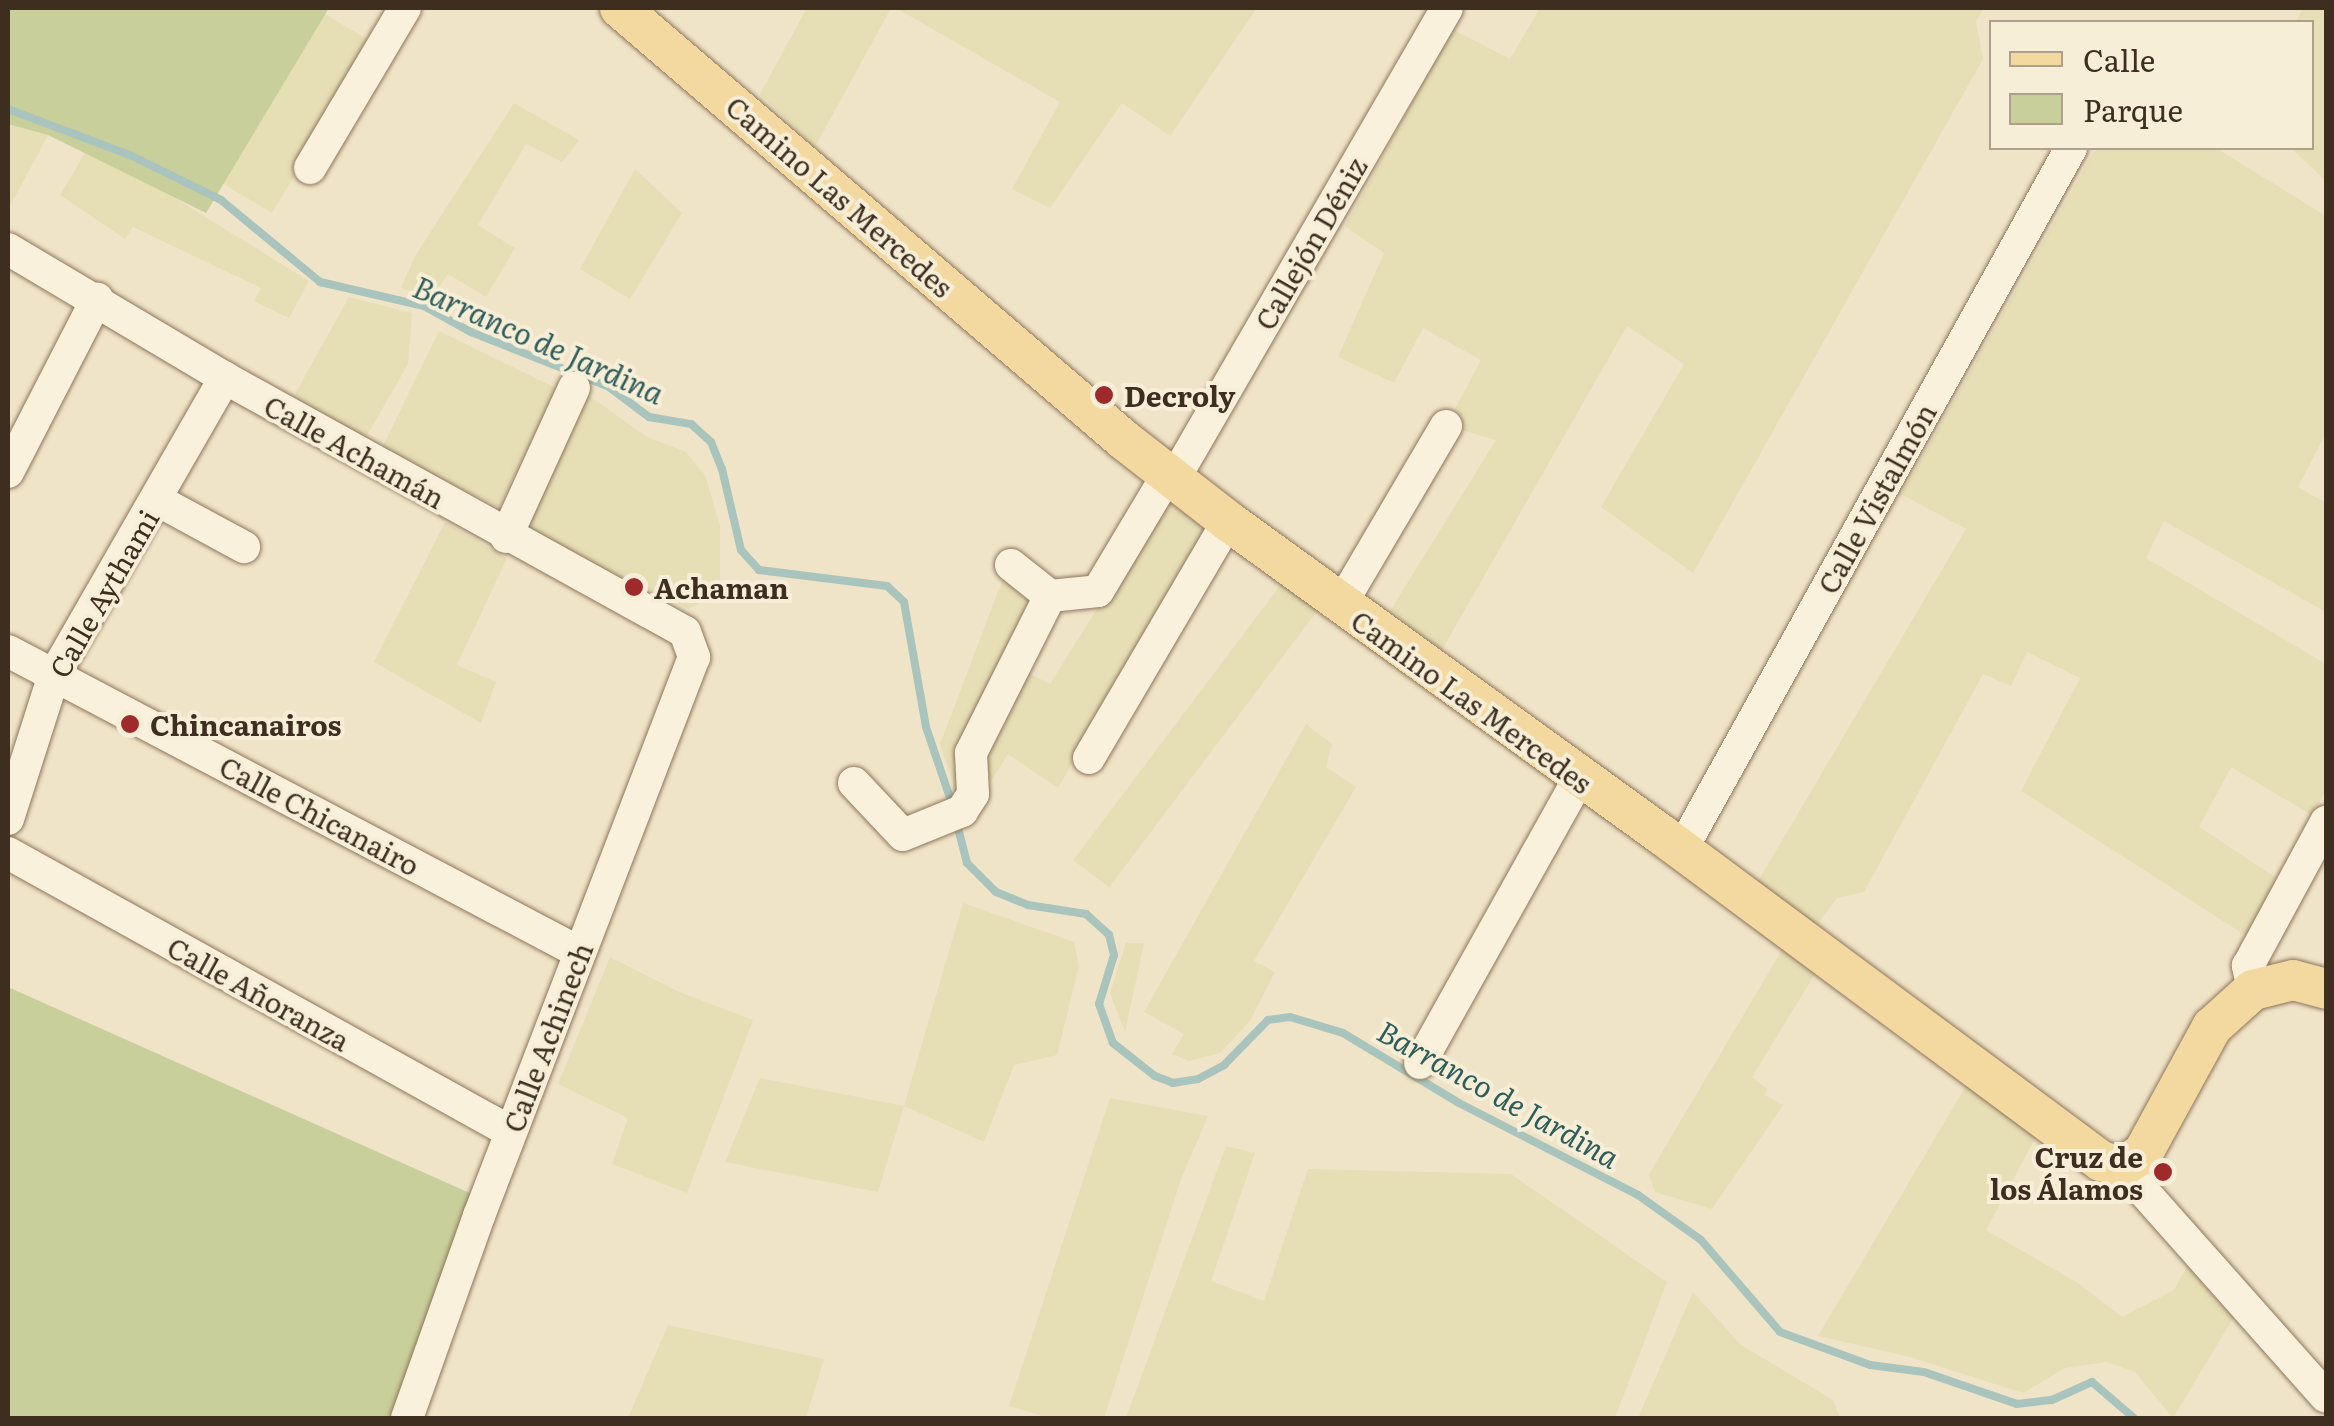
<!DOCTYPE html>
<meta charset="utf-8">
<style>
body{margin:0}
#map{position:relative;width:2334px;height:1426px;overflow:hidden;background:#f0e4c8;font-family:Literata,serif}
div>[style]{position:absolute}
.farmland>*{inset:0;background:#e6deb5;transform-origin:0 0}
.green>*{inset:0;background:#c9cf9b}
.stream>*{height:8px;margin:-4px;padding:0 4px;transform-origin:4px;border-radius:4px;background:#a9c4bc}
.roads{filter:drop-shadow(0 0 2px #8d765c) drop-shadow(0 0 2px #8d765c)}
.minor>*{height:32px;margin:-16px;padding:0 16px;transform-origin:16px;border-radius:16px;background:#faf1dc}
.major>*{height:40px;margin:-20px;padding:0 20px;transform-origin:20px;border-radius:20px;background:#f3d9a0}
.dots>*{width:28px;height:28px;translate:-50% -50%;box-sizing:border-box;border:5px solid #f7eed8;border-radius:50%}
span{translate:-50% -50%;white-space:nowrap;text-align:center;line-height:1.15;-webkit-text-stroke:8px #f7eed8;paint-order:stroke}
.street-label{font-size:28px;color:#3d2e20}
.poi-label{font-size:28px;color:#3d2e20;font-weight:700}
.left{translate:0 -50%;text-align:left}
.right{translate:-100% -50%;text-align:right}
.water-label{font-size:30px;color:#2f5d5a;font-style:italic}
.frame{position:absolute;inset:0;border:10px solid #3d2e20;pointer-events:none}
.legend{position:absolute;left:1989px;top:20px;width:325px;height:130px;box-sizing:border-box;background:#f7eed8;border:2px solid #ada18e;margin:0;padding:12px 18px;list-style:none;font-size:30px;color:#3d2e20}
.legend li{display:flex;align-items:center;gap:20px;height:50px}
.legend b{width:50px;border:2px solid #ada18e}
</style>
<div id="map">
<div class="farmland">
<i style="clip-path:polygon(807px 8px,891px 8px,815px 147px,760px 94px)"></i>
<i style="clip-path:polygon(896px 8px,1257px 8px,1170px 136px,1122px 103px,1050px 208px,1012px 189px,1060px 102px)"></i>
<i style="clip-path:polygon(1540px 8px,1984px 8px,1976px 21px,1983px 59px,1693px 573px,1601px 507px,1684px 364px,1627px 326px,1442px 650px,1390px 611px,1496px 440px,1446px 426px,1481px 360px,1423px 328px,1394px 383px,1338px 357px,1384px 253px,1345px 226px,1452px 29px,1510px 59px)"></i>
<i style="clip-path:polygon(2303px 8px,2326px 8px,2326px 181px,2291px 148px,2312px 148px,2312px 22px,2296px 22px)"></i>
<i style="left:325px;top:14px;width:57px;height:198px;rotate:31deg"></i>
<i style="clip-path:polygon(514px 103px,579px 140px,562px 162px,526px 144px,478px 225px,515px 248px,486px 297px,448px 274px,431px 299px,401px 288px,415px 256px)"></i>
<i style="clip-path:polygon(8px 124px,48px 135px,8px 210px)"></i>
<i style="clip-path:polygon(2096px 148px,2216px 148px,2326px 216px,2326px 433px,2298px 487px,2326px 503px,2326px 612px,2164px 521px,2146px 558px,2326px 664px,2326px 789px,2313px 816px,2231px 767px,2199px 827px,2278px 879px,2248px 937px,2021px 791px,2080px 678px,2027px 652px,2011px 686px,1983px 674px,1864px 892px,1837px 898px,1810px 934px,1754px 888px,1966px 529px,1901px 494px)"></i>
<i style="clip-path:polygon(85px 153px,165px 192px,309px 281px,289px 318px,254px 301px,261px 288px,133px 227px,125px 239px,60px 195px)"></i>
<i style="clip-path:polygon(635px 169px,682px 213px,630px 299px,580px 269px)"></i>
<i style="clip-path:polygon(349px 297px,412px 313px,408px 364px,365px 439px,294px 396px)"></i>
<i style="left:439px;top:331px;width:131px;height:132px;rotate:26deg"></i>
<i style="clip-path:polygon(588px 395px,647px 437px,686px 452px,705px 475px,720px 526px,720px 580px,706px 600px,688px 609px,525px 530px)"></i>
<i style="clip-path:polygon(1169px 493px,1211px 522px,1058px 788px,1008px 754px,981px 797px,962px 811px,940px 744px,1004px 576px,1046px 603px,1015px 666px,1050px 684px)"></i>
<i style="clip-path:polygon(445px 522px,507px 558px,457px 665px,496px 682px,481px 723px,374px 662px)"></i>
<i style="left:1282px;top:583px;width:45px;height:347px;rotate:37deg"></i>
<i style="clip-path:polygon(1306px 724px,1332px 744px,1326px 767px,1356px 787px,1254px 961px,1275px 972px,1250px 1021px,1220px 1053px,1189px 1061px,1172px 1054px,1184px 1034px,1144px 1012px)"></i>
<i style="clip-path:polygon(963px 903px,1074px 942px,1079px 966px,1057px 1055px,1014px 1065px,984px 1142px,904px 1106px,878px 1192px,725px 1162px,760px 1078px,904px 1106px)"></i>
<i style="clip-path:polygon(1126px 943px,1144px 943px,1125px 1032px,1110px 993px)"></i>
<i style="clip-path:polygon(1785px 945px,1818px 969px,1752px 1077px,1767px 1089px,1765px 1095px,1783px 1105px,1712px 1209px,1655px 1192px,1649px 1174px)"></i>
<i style="clip-path:polygon(610px 957px,677px 991px,753px 1020px,687px 1193px,612px 1164px,628px 1118px,558px 1084px)"></i>
<i style="clip-path:polygon(1970px 1079px,2037px 1135px,1986px 1230px,2078px 1283px,2122px 1317px,2174px 1290px,2190px 1261px,2238px 1310px,2173px 1418px,2135px 1372px,2106px 1362px,2065px 1368px,2023px 1393px,1910px 1357px,1818px 1336px)"></i>
<i style="clip-path:polygon(1110px 1098px,1208px 1116px,1181px 1179px,1104px 1418px,1049px 1418px,1009px 1406px)"></i>
<i style="clip-path:polygon(1226px 1146px,1255px 1153px,1211px 1281px,1264px 1301px,1308px 1169px,1511px 1174px,1667px 1282px,1615px 1418px,1126px 1418px)"></i>
<i style="clip-path:polygon(1693px 1292px,1741px 1345px,1833px 1400px,1840px 1418px,1638px 1418px)"></i>
<i style="clip-path:polygon(668px 1325px,824px 1359px,806px 1418px,628px 1418px)"></i>
</div>
<div class="green">
<i style="clip-path:polygon(8px 8px,329px 8px,206px 213px,48px 135px,8px 124px)"></i>
<i style="clip-path:polygon(8px 987px,472px 1194px,395px 1418px,8px 1418px)"></i>
</div>
<div class="stream">
<i style="left:8px;top:109px;width:130px;rotate:20.7deg"></i>
<i style="left:130px;top:155px;width:102px;rotate:26.3deg"></i>
<i style="left:221px;top:200px;width:129px;rotate:39.6deg"></i>
<i style="left:320px;top:282px;width:107px;rotate:13deg"></i>
<i style="left:424px;top:306px;width:54px;rotate:29deg"></i>
<i style="left:471px;top:332px;width:149px;rotate:21.7deg"></i>
<i style="left:609px;top:387px;width:50px;rotate:36.9deg"></i>
<i style="left:649px;top:417px;width:43px;rotate:9.5deg"></i>
<i style="left:691px;top:424px;width:27px;rotate:42deg"></i>
<i style="left:711px;top:442px;width:29px;rotate:68deg"></i>
<i style="left:722px;top:469px;width:83px;rotate:76.8deg"></i>
<i style="left:741px;top:550px;width:27px;rotate:48deg"></i>
<i style="left:759px;top:570px;width:129px;rotate:7.1deg"></i>
<i style="left:887px;top:586px;width:23px;rotate:43deg"></i>
<i style="left:904px;top:602px;width:127px;rotate:80deg"></i>
<i style="left:926px;top:727px;width:81px;rotate:71.3deg"></i>
<i style="left:957px;top:824px;width:40px;rotate:75.6deg"></i>
<i style="left:967px;top:863px;width:41px;rotate:45deg"></i>
<i style="left:996px;top:892px;width:35px;rotate:22deg"></i>
<i style="left:1028px;top:905px;width:59px;rotate:8.8deg"></i>
<i style="left:1086px;top:914px;width:31px;rotate:42deg"></i>
<i style="left:1109px;top:935px;width:21px;rotate:76deg"></i>
<i style="left:1114px;top:955px;width:51px;rotate:107deg"></i>
<i style="left:1099px;top:1004px;width:41px;rotate:70.3deg"></i>
<i style="left:1113px;top:1043px;width:53px;rotate:38.2deg"></i>
<i style="left:1155px;top:1076px;width:19px;rotate:21deg"></i>
<i style="left:1173px;top:1083px;width:25px;rotate:-9deg"></i>
<i style="left:1198px;top:1079px;width:30px;rotate:-28deg"></i>
<i style="left:1224px;top:1065px;width:63px;rotate:-45.6deg"></i>
<i style="left:1268px;top:1020px;width:22px;rotate:-8deg"></i>
<i style="left:1290px;top:1017px;width:55px;rotate:16.8deg"></i>
<i style="left:1343px;top:1033px;width:135px;rotate:31.1deg"></i>
<i style="left:1459px;top:1103px;width:201px;rotate:27.2deg"></i>
<i style="left:1638px;top:1195px;width:77px;rotate:35.5deg"></i>
<i style="left:1701px;top:1240px;width:121px;rotate:49.3deg"></i>
<i style="left:1780px;top:1332px;width:96px;rotate:20.1deg"></i>
<i style="left:1870px;top:1365px;width:54px;rotate:7.4deg"></i>
<i style="left:1924px;top:1372px;width:98px;rotate:19deg"></i>
<i style="left:2017px;top:1404px;width:35px;rotate:-7deg"></i>
<i style="left:2052px;top:1400px;width:44px;rotate:-24.2deg"></i>
<i style="left:2092px;top:1382px;width:55px;rotate:40.6deg"></i>
</div>
<div class="roads">
<div class="minor">
<i style="left:310px;top:168px;width:186px;rotate:-59.3deg"></i>
<i style="left:8px;top:249px;width:252px;rotate:30.7deg"></i>
<i style="left:225px;top:378px;width:525px;rotate:28.91deg"></i>
<i style="left:685px;top:632px;width:27px;rotate:70deg"></i>
<i style="left:694px;top:657px;width:599px;rotate:111.04deg"></i>
<i style="left:479px;top:1216px;width:214px;rotate:109.6deg"></i>
<i style="left:8px;top:472px;width:195px;rotate:-62.8deg"></i>
<i style="left:1174px;top:479px;width:544px;rotate:-59.9deg"></i>
<i style="left:157px;top:500px;width:99px;rotate:28.4deg"></i>
<i style="left:506px;top:537px;width:164px;rotate:-65.5deg"></i>
<i style="left:1011px;top:565px;width:50px;rotate:38.5deg"></i>
<i style="left:1050px;top:596px;width:48px;rotate:-5.9deg"></i>
<i style="left:1098px;top:591px;width:136px;rotate:-59.1deg"></i>
<i style="left:1340px;top:606px;width:209px;rotate:-59.5deg"></i>
<i style="left:8px;top:651px;width:645px;rotate:27.8deg"></i>
<i style="left:1089px;top:758px;width:275px;rotate:-59.6deg"></i>
<i style="left:854px;top:783px;width:71px;rotate:46.7deg"></i>
<i style="left:903px;top:835px;width:64px;rotate:-22.1deg"></i>
<i style="left:962px;top:811px;width:20px;rotate:-57deg"></i>
<i style="left:973px;top:794px;width:41px;rotate:-92.8deg"></i>
<i style="left:971px;top:753px;width:176px;rotate:-63.3deg"></i>
<i style="left:8px;top:819px;width:151px;rotate:-72.3deg"></i>
<i style="left:54px;top:675px;width:343px;rotate:-60.1deg"></i>
<i style="left:1682px;top:849px;width:802px;rotate:-60.97deg"></i>
<i style="left:8px;top:853px;width:575px;rotate:29.02deg"></i>
<i style="left:2253px;top:990px;width:25px;rotate:-102deg"></i>
<i style="left:2248px;top:966px;width:164px;rotate:-61.6deg"></i>
<i style="left:1420px;top:1063px;width:325px;rotate:-60.8deg"></i>
<i style="left:2122px;top:1167px;width:307px;rotate:48.4deg"></i>
</div>
<div class="major">
<i style="left:620px;top:8px;width:664px;rotate:40.6deg"></i>
<i style="left:1124px;top:440px;width:132px;rotate:37.9deg"></i>
<i style="left:1228px;top:521px;width:536px;rotate:35.89deg"></i>
<i style="left:1662px;top:835px;width:547px;rotate:36.6deg"></i>
<i style="left:2101px;top:1161px;width:22px;rotate:16deg"></i>
<i style="left:2122px;top:1167px;width:25px;rotate:-34deg"></i>
<i style="left:2143px;top:1153px;width:144px;rotate:-61.3deg"></i>
<i style="left:2212px;top:1027px;width:55px;rotate:-42.1deg"></i>
<i style="left:2253px;top:990px;width:41px;rotate:-14deg"></i>
<i style="left:2293px;top:980px;width:34px;rotate:15deg"></i>
</div>
</div>
<div class="dots">
<i style="left:1104px;top:395px;background:#9e2a2b"></i>
<i style="left:634px;top:587px;background:#9e2a2b"></i>
<i style="left:130px;top:724px;background:#9e2a2b"></i>
<i style="left:2163px;top:1172px;background:#9e2a2b"></i>
</div>
<div class="street-label">
<span style="left:840px;top:196px;rotate:41deg">Camino Las Mercedes</span>
<span style="left:1310px;top:243px;rotate:-60deg">Callejón Déniz</span>
<span style="left:355px;top:451px;rotate:29deg">Calle Achamán</span>
<span style="left:1876px;top:498px;rotate:-61deg">Calle Vistalmón</span>
<span style="left:103px;top:593px;rotate:-60deg">Calle Aythami</span>
<span style="left:1472px;top:701px;rotate:36deg">Camino Las Mercedes</span>
<span style="left:320px;top:815px;rotate:28deg">Calle Chicanairo</span>
<span style="left:259px;top:993px;rotate:29deg">Calle Añoranza</span>
<span style="left:547px;top:1037px;rotate:-69deg">Calle Achinech</span>
</div>
<div class="poi-label">
<span class="left" style="left:1124px;top:395px">Decroly</span>
<span class="left" style="left:654px;top:587px">Achaman</span>
<span class="left" style="left:150px;top:724px">Chincanairos</span>
<span class="right" style="left:2143px;top:1172px">Cruz de<br>los Álamos</span>
</div>
<div class="water-label">
<span style="left:539px;top:339px;rotate:24deg">Barranco de Jardina</span>
<span style="left:1499px;top:1093px;rotate:29deg">Barranco de Jardina</span>
</div>
<div class="frame"></div>
<ul class="legend">
<li><b style="height:12px;background:#f3d9a0"></b>Calle</li>
<li><b style="height:28px;background:#c9cf9b"></b>Parque</li>
</ul>
</div>
